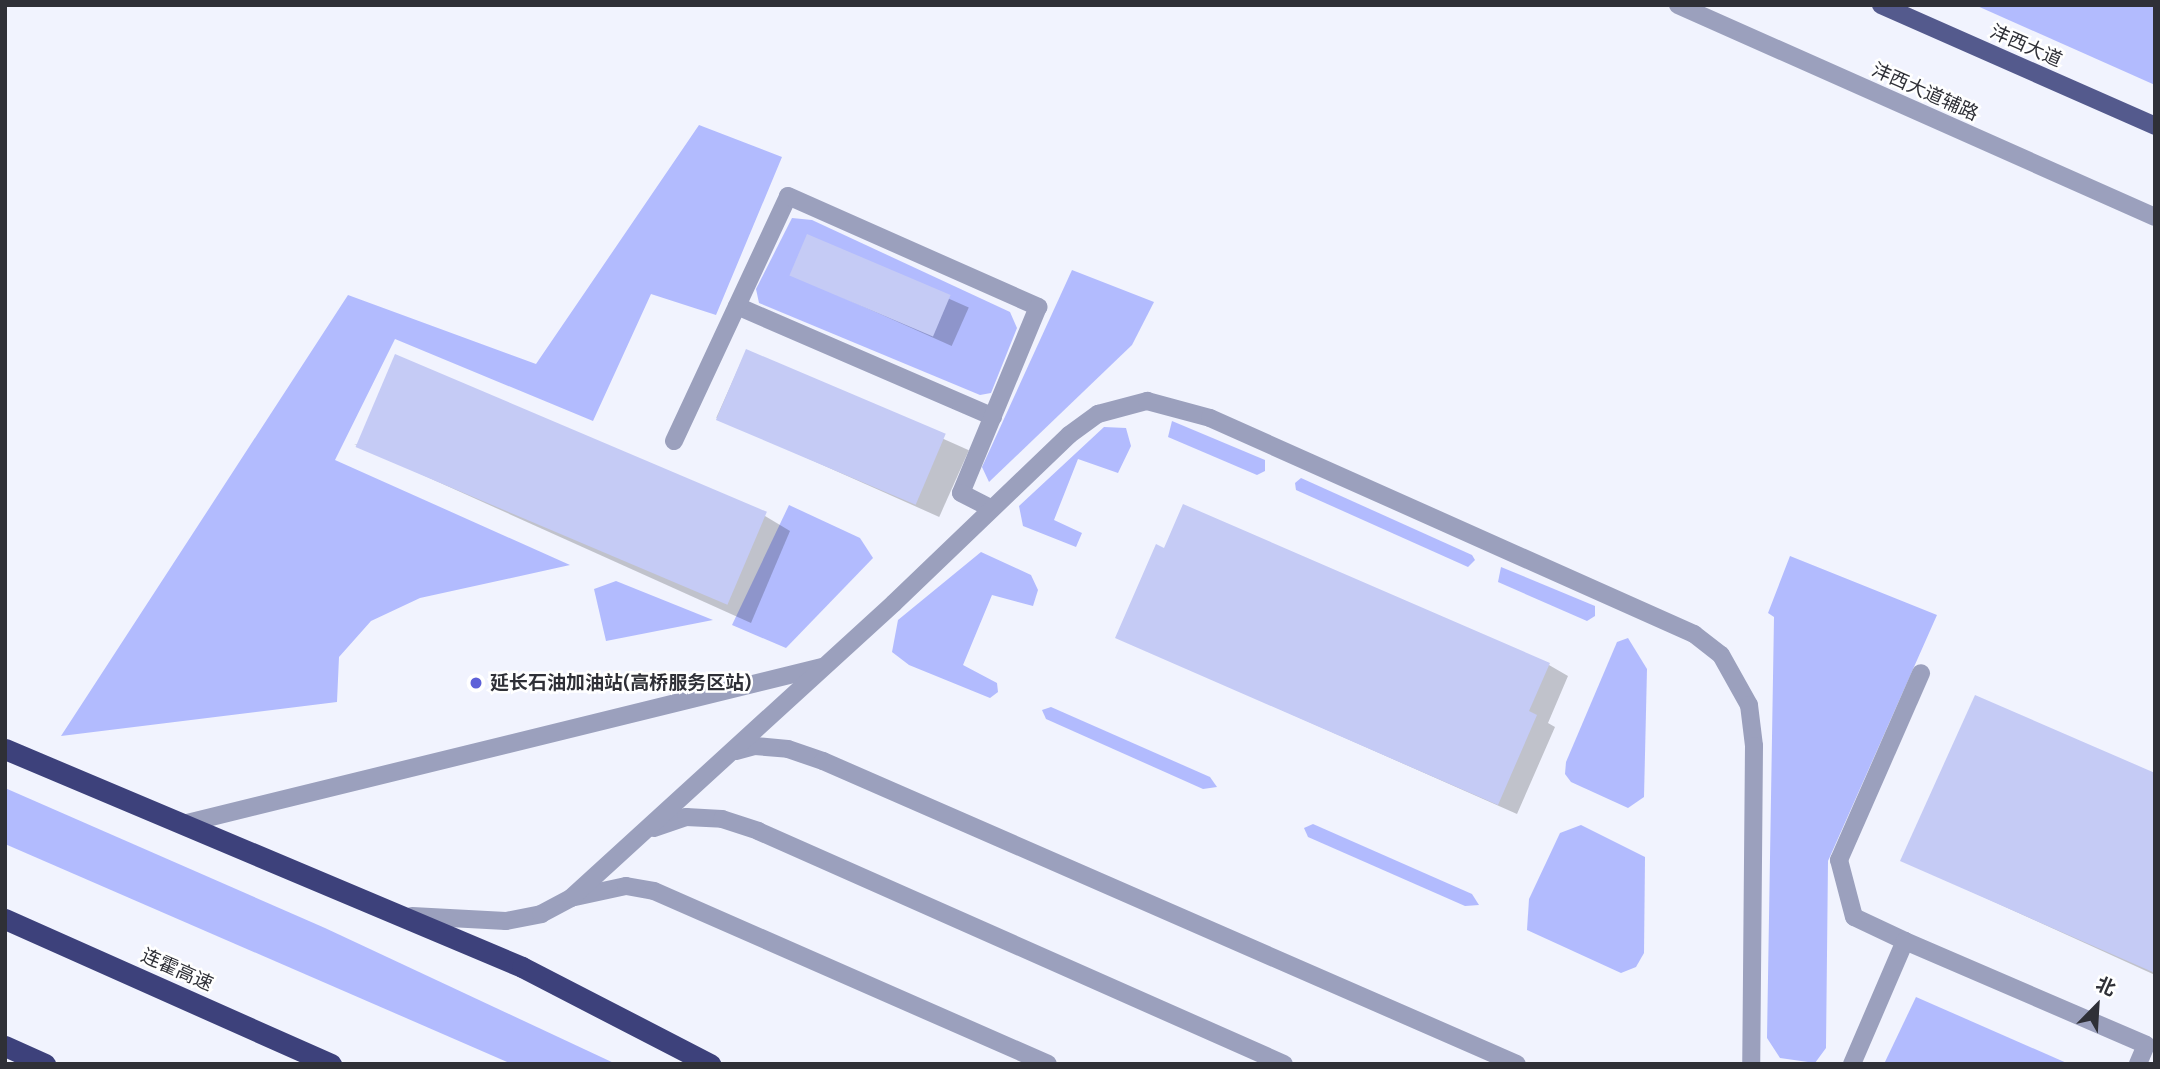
<!DOCTYPE html>
<meta charset="utf-8">
<style>
body{margin:0}
#map{position:relative;width:2160px;height:1069px;overflow:hidden;background:#f1f3fe;font-family:Figtree,"Noto Sans SC",sans-serif}
div>[style]{position:absolute}
.green>*{inset:0;background:#b2bbfe}
.shadow>*{inset:0;background:#0003;transform-origin:0 0}
.building>*{inset:0;background:#c5cbf5;transform-origin:0 0}
.minor>*{height:18px;margin:-9px;padding:0 9px;transform-origin:9px;border-radius:9px;background:#9ba0bd}
.major>*{height:18px;margin:-9px;padding:0 9px;transform-origin:9px;border-radius:9px;background:#545a8d}
.highway>*{height:21px;margin:-10.5px;padding:0 10.5px;transform-origin:10.5px;border-radius:10.5px;background:#3d417b}
.dots>*{width:19px;height:19px;translate:-50% -50%;box-sizing:border-box;border:4px solid #fff;border-radius:50%}
span{translate:-50% -50%;white-space:nowrap;text-align:center;line-height:1.15;-webkit-text-stroke:5px #fff;paint-order:stroke}
.street-label{font-size:19px;color:#2f3037}
.poi-label{font-size:19px;color:#2f3037;font-weight:700}
.left{translate:0 -50%;text-align:left}
.frame{position:absolute;inset:0;border:7px solid #2f3037;pointer-events:none}
.north{position:absolute;left:2062px;top:971px;width:70px;height:70px;-webkit-text-stroke:5px #fff;paint-order:stroke;rotate:24deg;font-size:19px;font-weight:700;line-height:28px;text-align:center;color:#2f3037}
.north::after{content:'';display:block;margin:auto;width:24px;height:32px;background:#2f3037;clip-path:polygon(50% 0,100% 100%,50% 72%,0 100%)}
</style>
<div id="map">
<div class="green">
<i style="clip-path:polygon(1975px 5px,2155px 5px,2155px 85px)"></i>
<i style="clip-path:polygon(699px 125px,782px 157px,716px 315px,651px 294px,593px 421px,395px 339px,335px 460px,570px 565px,420px 598px,371px 621px,339px 657px,337px 702px,61px 736px,348px 295px,536px 364px)"></i>
<i style="clip-path:polygon(792px 218px,812px 220px,1010px 312px,1017px 328px,991px 393px,980px 395px,759px 303px,756px 289px)"></i>
<i style="clip-path:polygon(1072px 270px,1154px 302px,1132px 345px,989px 482px,982px 467px)"></i>
<i style="clip-path:polygon(1172px 421px,1265px 460px,1265px 471px,1257px 475px,1168px 437px)"></i>
<i style="clip-path:polygon(1104px 427px,1126px 428px,1131px 446px,1118px 473px,1078px 459px,1054px 520px,1082px 533px,1076px 547px,1023px 526px,1019px 506px)"></i>
<i style="clip-path:polygon(1301px 478px,1472px 555px,1475px 560px,1468px 567px,1296px 490px,1295px 483px)"></i>
<i style="clip-path:polygon(789px 505px,860px 538px,873px 558px,786px 648px,732px 625px)"></i>
<i style="clip-path:polygon(981px 552px,1031px 575px,1038px 590px,1033px 606px,992px 595px,963px 665px,997px 683px,998px 692px,990px 698px,909px 665px,892px 652px,898px 620px)"></i>
<i style="clip-path:polygon(1790px 556px,1937px 615px,1828px 861px,1826px 1048px,1815px 1063px,1780px 1058px,1767px 1038px,1774px 617px,1768px 613px)"></i>
<i style="clip-path:polygon(1501px 567px,1595px 606px,1595px 616px,1587px 621px,1498px 582px)"></i>
<i style="clip-path:polygon(616px 581px,713px 620px,606px 641px,594px 589px)"></i>
<i style="clip-path:polygon(1628px 638px,1647px 669px,1644px 797px,1628px 808px,1571px 782px,1565px 774px,1566px 762px,1617px 642px)"></i>
<i style="clip-path:polygon(1051px 707px,1210px 777px,1217px 787px,1203px 789px,1046px 719px,1042px 710px)"></i>
<i style="clip-path:polygon(5px 788px,325px 928px,616px 1064px,512px 1064px,5px 844px)"></i>
<i style="clip-path:polygon(1313px 824px,1472px 894px,1479px 905px,1465px 906px,1308px 837px,1304px 828px)"></i>
<i style="clip-path:polygon(1581px 825px,1645px 857px,1644px 953px,1636px 967px,1621px 973px,1527px 930px,1529px 899px,1560px 833px)"></i>
<i style="clip-path:polygon(1916px 997px,2069px 1064px,1884px 1064px)"></i>
</div>
<div class="shadow">
<i style="left:808px;top:236px;width:176px;height:42px;rotate:24deg"></i>
<i style="left:746px;top:351px;width:244px;height:73px;rotate:24deg"></i>
<i style="clip-path:polygon(354px 444px,765px 516px,790px 531px,751px 623px)"></i>
<i style="clip-path:polygon(1117px 637px,1549px 665px,1568px 676px,1548px 723px,1555px 727px,1517px 814px)"></i>
<i style="clip-path:polygon(2155px 775px,2155px 975px,1902px 860px)"></i>
</div>
<div class="building">
<i style="left:807px;top:234px;width:156px;height:45px;rotate:23deg"></i>
<i style="left:746px;top:349px;width:217px;height:77px;rotate:23deg"></i>
<i style="left:395px;top:354px;width:404px;height:101px;rotate:23deg"></i>
<i style="clip-path:polygon(1183px 504px,1550px 663px,1529px 711px,1537px 715px,1498px 805px,1115px 638px,1156px 544px,1164px 548px)"></i>
<i style="clip-path:polygon(1975px 695px,2155px 773px,2155px 973px,1900px 861px)"></i>
</div>
<div class="minor">
<i style="left:1678px;top:5px;width:522px;rotate:23.96deg"></i>
<i style="left:737px;top:306px;width:279px;rotate:23.4deg"></i>
<i style="left:674px;top:441px;width:270px;rotate:-65deg"></i>
<i style="left:788px;top:196px;width:274px;rotate:23.9deg"></i>
<i style="left:1038px;top:307px;width:201px;rotate:112.5deg"></i>
<i style="left:961px;top:493px;width:34px;rotate:27deg"></i>
<i style="left:736px;top:751px;width:20px;rotate:-15deg"></i>
<i style="left:755px;top:746px;width:33px;rotate:5deg"></i>
<i style="left:788px;top:749px;width:37px;rotate:19deg"></i>
<i style="left:823px;top:761px;width:757px;rotate:23.59deg"></i>
<i style="left:183px;top:824px;width:658px;rotate:-13.8deg"></i>
<i style="left:654px;top:828px;width:34px;rotate:-19deg"></i>
<i style="left:686px;top:817px;width:36px;rotate:3deg"></i>
<i style="left:722px;top:819px;width:38px;rotate:18deg"></i>
<i style="left:758px;top:831px;width:575px;rotate:23.89deg"></i>
<i style="left:575px;top:897px;width:52px;rotate:-12.2deg"></i>
<i style="left:626px;top:886px;width:28px;rotate:10deg"></i>
<i style="left:654px;top:891px;width:430px;rotate:23.7deg"></i>
<i style="left:412px;top:916px;width:94px;rotate:3deg"></i>
<i style="left:506px;top:921px;width:36px;rotate:-11deg"></i>
<i style="left:541px;top:914px;width:34px;rotate:-28deg"></i>
<i style="left:571px;top:898px;width:437px;rotate:-42.4deg"></i>
<i style="left:894px;top:603px;width:243px;rotate:-43.8deg"></i>
<i style="left:1069px;top:435px;width:36px;rotate:-36deg"></i>
<i style="left:1098px;top:414px;width:51px;rotate:-14.9deg"></i>
<i style="left:1147px;top:401px;width:65px;rotate:15.1deg"></i>
<i style="left:1210px;top:418px;width:530px;rotate:24.05deg"></i>
<i style="left:1694px;top:634px;width:34px;rotate:38deg"></i>
<i style="left:1721px;top:655px;width:57px;rotate:60.8deg"></i>
<i style="left:1749px;top:705px;width:41px;rotate:83deg"></i>
<i style="left:1754px;top:746px;width:318px;rotate:90.5deg"></i>
<i style="left:1905px;top:941px;width:56px;rotate:-154.8deg"></i>
<i style="left:1854px;top:917px;width:59px;rotate:-104.7deg"></i>
<i style="left:1839px;top:860px;width:204px;rotate:-66.3deg"></i>
<i style="left:1852px;top:1064px;width:134px;rotate:-66.7deg"></i>
<i style="left:1905px;top:941px;width:262px;rotate:23.3deg"></i>
<i style="left:2146px;top:1045px;width:21px;rotate:113deg"></i>
</div>
<div class="major">
<i style="left:1881px;top:5px;width:300px;rotate:23.8deg"></i>
</div>
<div class="highway">
<i style="left:5px;top:749px;width:561px;rotate:22.86deg"></i>
<i style="left:522px;top:967px;width:212px;rotate:27.3deg"></i>
<i style="left:5px;top:919px;width:357px;rotate:24deg"></i>
<i style="left:5px;top:1046px;width:44px;rotate:24.2deg"></i>
</div>
<div class="dots">
<i style="left:476px;top:683px;background:#5d60d8"></i>
</div>
<div class="street-label">
<span style="left:2026px;top:46px;rotate:24deg">沣西大道</span>
<span style="left:1925px;top:92px;rotate:24deg">沣西大道辅路</span>
<span style="left:177px;top:970px;rotate:24deg">连霍高速</span>
</div>
<div class="poi-label">
<span class="left" style="left:490px;top:683px">延长石油加油站(高桥服务区站)</span>
</div>
<div class="frame"></div>
<div class="north">北</div>
</div>
